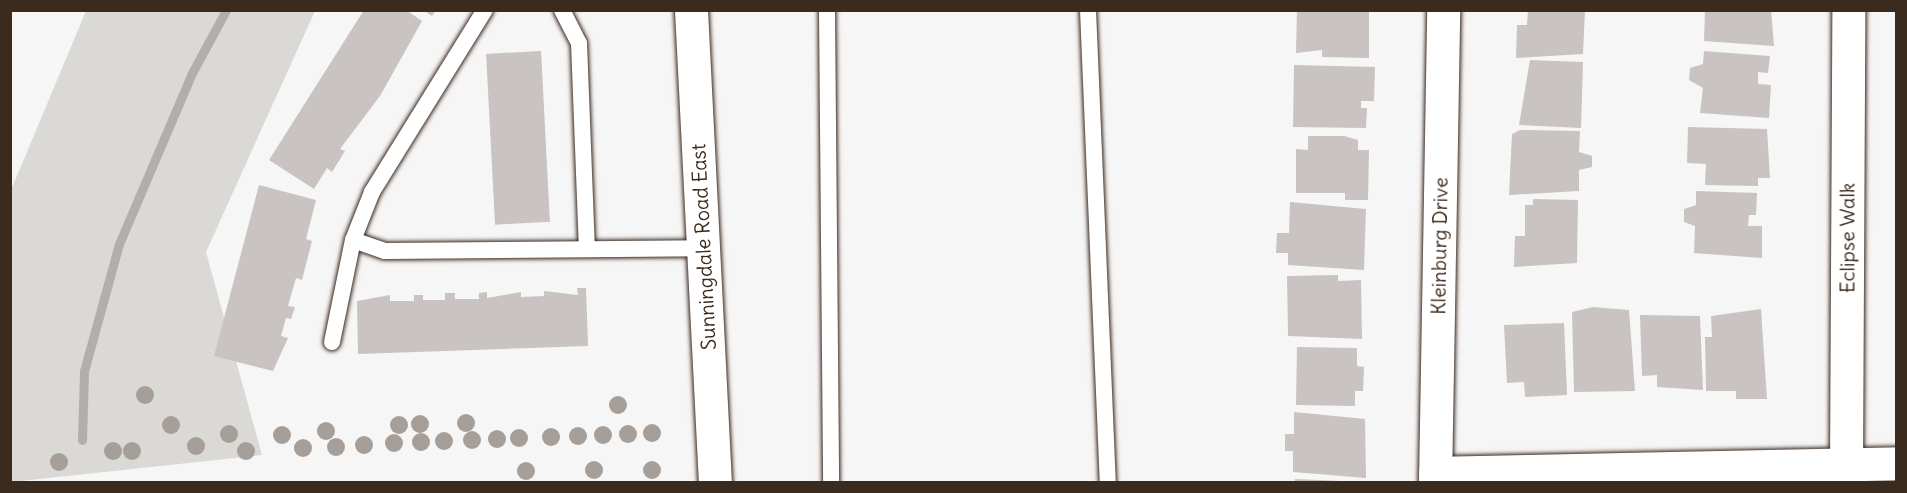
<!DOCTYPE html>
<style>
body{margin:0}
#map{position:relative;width:1907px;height:493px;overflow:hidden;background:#f7f6f6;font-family:Delius,sans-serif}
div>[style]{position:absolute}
.green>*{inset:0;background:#dbd9d6}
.stream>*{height:9px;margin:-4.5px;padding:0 4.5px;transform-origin:4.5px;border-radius:4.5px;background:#b4aeaa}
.building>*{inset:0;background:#c9c3c1;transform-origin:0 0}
.roads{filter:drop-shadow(0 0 2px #3b2a1e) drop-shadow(0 0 2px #3b2a1e)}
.lane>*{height:16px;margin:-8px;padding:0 8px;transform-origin:8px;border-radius:8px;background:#fff}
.street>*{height:33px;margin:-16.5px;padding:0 16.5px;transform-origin:16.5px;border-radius:16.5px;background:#fff}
.secondary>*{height:33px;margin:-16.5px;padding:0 16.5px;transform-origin:16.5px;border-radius:16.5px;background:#fff}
.trees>*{width:18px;height:18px;margin:-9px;border-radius:50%;background:#a69e98}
span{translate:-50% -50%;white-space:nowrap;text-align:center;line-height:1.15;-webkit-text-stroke:6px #fff;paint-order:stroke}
.street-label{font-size:20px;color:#3b2a1e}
.frame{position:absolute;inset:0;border:12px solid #3b2a1e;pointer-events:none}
</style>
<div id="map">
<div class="green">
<i style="clip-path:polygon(86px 11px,315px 11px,206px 252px,262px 455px,11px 482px,11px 190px)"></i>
</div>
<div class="stream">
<i style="left:82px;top:440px;width:69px;rotate:-88.3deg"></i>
<i style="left:84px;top:371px;width:132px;rotate:-74.6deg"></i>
<i style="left:119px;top:244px;width:186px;rotate:-66.9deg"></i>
<i style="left:192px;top:73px;width:72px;rotate:-61.6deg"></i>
</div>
<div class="building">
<i style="clip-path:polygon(364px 10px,406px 10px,422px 21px,380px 96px,340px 149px,345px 151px,332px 172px,327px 168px,314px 189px,269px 160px)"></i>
<i style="clip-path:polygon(423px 10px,436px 10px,432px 16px)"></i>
<i style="clip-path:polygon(1297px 10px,1369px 10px,1369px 58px,1322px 57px,1322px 50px,1296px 53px)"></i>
<i style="clip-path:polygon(1528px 10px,1585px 10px,1583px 54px,1516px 58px,1517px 25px,1527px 25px)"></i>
<i style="clip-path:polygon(1705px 10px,1771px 10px,1774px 46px,1704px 41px)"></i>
<i style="left:541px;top:51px;width:171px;height:55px;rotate:87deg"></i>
<i style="clip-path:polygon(1704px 51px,1770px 56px,1768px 73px,1758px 72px,1758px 84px,1771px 85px,1769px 118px,1700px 113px,1703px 88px,1689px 80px,1690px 68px,1703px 64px)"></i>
<i style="clip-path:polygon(1530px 60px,1583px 62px,1581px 128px,1519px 125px)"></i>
<i style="clip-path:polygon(1294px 65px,1375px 67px,1374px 101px,1361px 101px,1361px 108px,1367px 108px,1366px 128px,1293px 127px)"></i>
<i style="clip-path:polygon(1688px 127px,1767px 129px,1770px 178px,1758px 178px,1758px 186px,1705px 185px,1706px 164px,1687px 163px)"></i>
<i style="clip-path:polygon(1520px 130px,1580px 131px,1579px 152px,1592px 156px,1592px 167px,1579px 170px,1579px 191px,1509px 195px,1512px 134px)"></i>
<i style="clip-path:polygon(1308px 136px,1344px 136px,1358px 140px,1358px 150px,1369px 150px,1368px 200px,1345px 200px,1345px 193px,1296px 193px,1296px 149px,1308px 150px)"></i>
<i style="clip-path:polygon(259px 185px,316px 200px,306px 239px,312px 241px,302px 280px,296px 278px,288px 306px,295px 307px,291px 319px,286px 318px,281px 336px,288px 338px,273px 371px,214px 356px)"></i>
<i style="clip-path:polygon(1696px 191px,1757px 193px,1756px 215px,1749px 215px,1748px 226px,1762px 226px,1762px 258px,1694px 253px,1695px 226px,1684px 222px,1684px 209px,1696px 205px)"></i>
<i style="clip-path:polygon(1533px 199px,1578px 200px,1577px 263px,1514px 267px,1515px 236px,1525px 236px,1525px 205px,1533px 205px)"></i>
<i style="clip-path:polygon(1290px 202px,1366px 209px,1364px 270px,1288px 265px,1288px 253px,1276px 253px,1277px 233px,1289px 233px)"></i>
<i style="clip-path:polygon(1338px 275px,1338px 281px,1361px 280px,1362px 339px,1288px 336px,1287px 276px)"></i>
<i style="clip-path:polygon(577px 288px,586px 288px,588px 346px,358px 354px,357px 301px,390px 295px,390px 301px,414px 301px,414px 295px,423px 295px,423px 300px,445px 300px,445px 293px,455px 293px,455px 299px,479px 299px,479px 293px,487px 292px,487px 298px,521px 292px,521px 297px,544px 296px,544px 291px,578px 295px)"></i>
<i style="clip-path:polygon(1593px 307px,1629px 310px,1635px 391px,1574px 392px,1572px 312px)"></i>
<i style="clip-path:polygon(1761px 309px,1767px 399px,1736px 399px,1736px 391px,1706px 391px,1705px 337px,1712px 337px,1711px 316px)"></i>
<i style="clip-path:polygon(1640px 315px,1700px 316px,1703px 390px,1657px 387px,1657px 375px,1642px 376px)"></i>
<i style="clip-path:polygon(1564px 323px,1567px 395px,1525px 397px,1524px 382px,1507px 383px,1504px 325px)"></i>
<i style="clip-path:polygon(1297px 347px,1357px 348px,1357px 366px,1364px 367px,1363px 391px,1355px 391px,1355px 406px,1296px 405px)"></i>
<i style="clip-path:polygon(1294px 412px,1365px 419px,1366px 478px,1293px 472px,1293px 451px,1285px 451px,1285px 434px,1294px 434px)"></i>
<i style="clip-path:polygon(1295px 479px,1342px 481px,1342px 482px,1295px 482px)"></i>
</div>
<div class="roads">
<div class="lane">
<i style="left:562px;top:10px;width:37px;rotate:63deg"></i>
<i style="left:579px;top:43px;width:206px;rotate:87.8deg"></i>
<i style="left:827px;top:10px;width:472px;rotate:89.5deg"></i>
<i style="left:1088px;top:10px;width:472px;rotate:87.6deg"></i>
<i style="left:353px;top:240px;width:34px;rotate:19deg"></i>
<i style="left:385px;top:251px;width:318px;rotate:-0.5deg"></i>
<i style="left:332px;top:342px;width:104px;rotate:-78.4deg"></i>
<i style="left:353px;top:240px;width:52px;rotate:-68.4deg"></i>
<i style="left:372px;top:192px;width:214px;rotate:-58.2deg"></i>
</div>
<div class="street">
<i style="left:1846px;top:466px;width:456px;rotate:-89.7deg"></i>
<i style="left:1435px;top:473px;width:461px;rotate:-1.2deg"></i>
<i style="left:1435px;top:482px;width:472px;rotate:-89deg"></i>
</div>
<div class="secondary">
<i style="left:691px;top:10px;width:473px;rotate:87.1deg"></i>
</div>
</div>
<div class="trees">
<i style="left:145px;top:395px"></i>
<i style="left:618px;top:405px"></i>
<i style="left:466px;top:423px"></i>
<i style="left:420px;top:424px"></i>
<i style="left:171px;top:425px"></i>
<i style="left:399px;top:425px"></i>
<i style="left:326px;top:431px"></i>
<i style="left:652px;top:433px"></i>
<i style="left:229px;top:434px"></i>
<i style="left:628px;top:434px"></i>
<i style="left:282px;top:435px"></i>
<i style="left:603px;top:435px"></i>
<i style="left:578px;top:436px"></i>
<i style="left:551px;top:437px"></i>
<i style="left:519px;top:438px"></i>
<i style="left:497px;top:439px"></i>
<i style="left:472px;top:440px"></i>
<i style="left:444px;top:441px"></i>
<i style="left:421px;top:442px"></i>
<i style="left:394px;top:443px"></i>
<i style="left:364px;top:445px"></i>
<i style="left:196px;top:446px"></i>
<i style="left:336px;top:447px"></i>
<i style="left:303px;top:448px"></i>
<i style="left:113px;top:451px"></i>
<i style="left:132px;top:451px"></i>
<i style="left:246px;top:451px"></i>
<i style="left:59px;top:462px"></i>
<i style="left:594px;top:470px"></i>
<i style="left:652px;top:470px"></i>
<i style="left:526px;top:471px"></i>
</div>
<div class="street-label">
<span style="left:1847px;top:238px;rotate:-90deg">Eclipse Walk</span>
<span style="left:1439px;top:246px;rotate:-89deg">Kleinburg Drive</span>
<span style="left:703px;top:247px;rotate:-93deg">Sunningdale Road East</span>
</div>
<div class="frame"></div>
</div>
